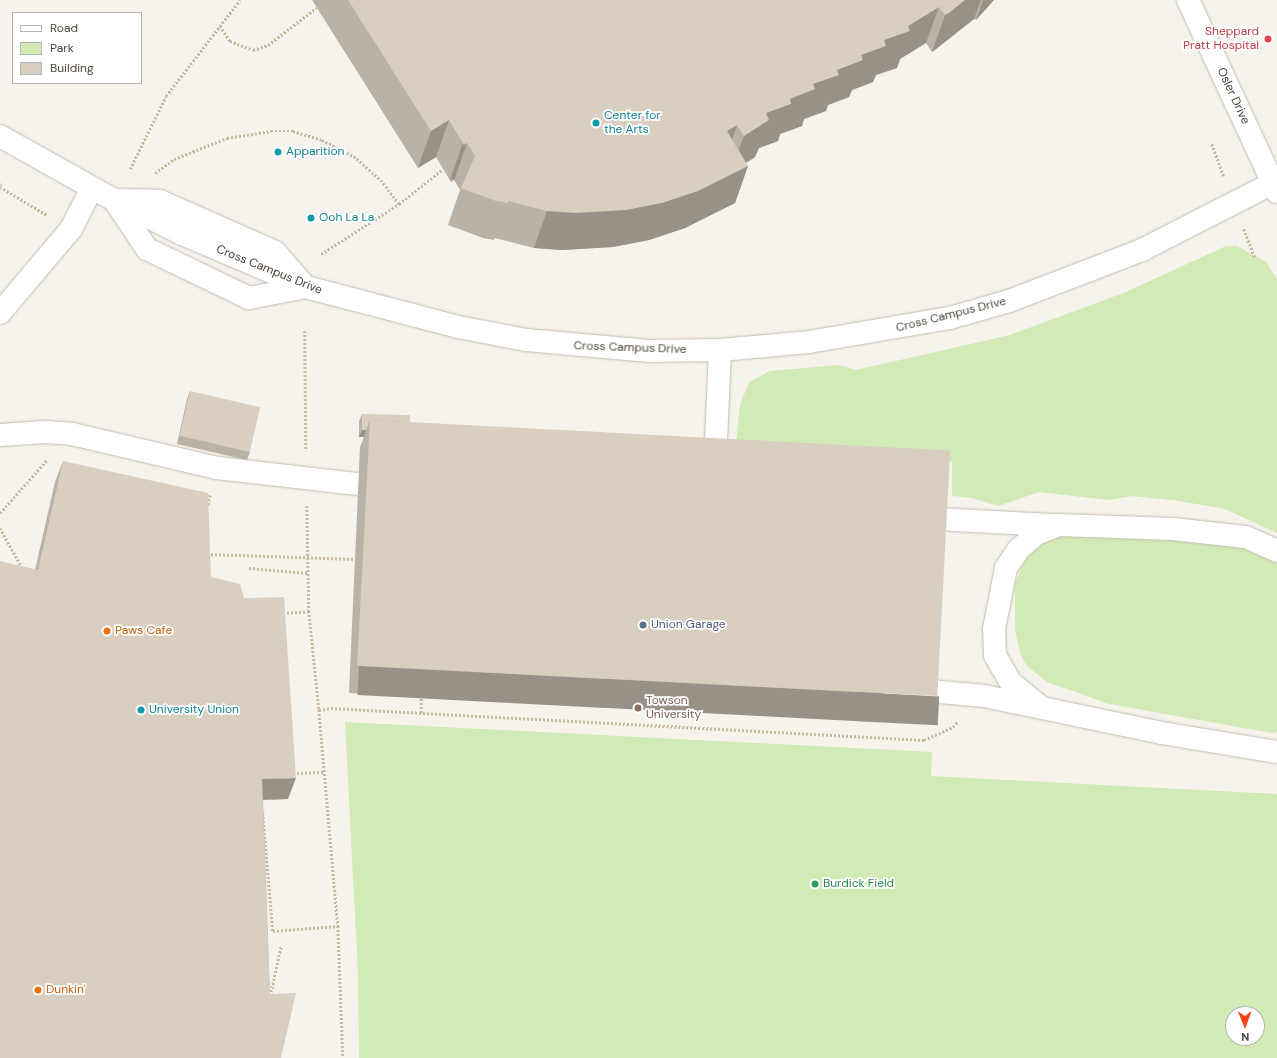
<!DOCTYPE html>
<style>
body{margin:0}
#map{position:relative;width:1277px;height:1058px;overflow:hidden;background:#f6f3ec;font-family:"DM Sans",sans-serif}
div>[style]{position:absolute}
.green>*{inset:0;background:#d2eab5}
.path>*{height:2.5px;margin-top:-1.25px;transform-origin:0;background:repeating-linear-gradient(90deg,#c4b79f 0 2px,transparent 0 4px)}
.roads{filter:drop-shadow(0 0 1px #c2bbae) drop-shadow(0 0 1px #c2bbae)}
.minor>*{height:22px;margin:-11px;padding:0 11px;transform-origin:11px;border-radius:11px;background:#fff}
.path-bridge>*{height:2.5px;margin-top:-1.25px;transform-origin:0;background:repeating-linear-gradient(90deg,#c4b79f 0 2px,transparent 0 4px)}
.wall>*{inset:0;background:#bab2a6}
.shaded-wall>*{inset:0;background:#979187;transform-origin:0 0}
.building>*{inset:0;background:#d8cfc1;transform-origin:0 0}
.dots>*{width:11px;height:11px;translate:-50% -50%;box-sizing:border-box;border:2px solid #fff;border-radius:50%}
span{translate:-50% -50%;white-space:nowrap;text-align:center;line-height:1.15;-webkit-text-stroke:3.5px #fff;paint-order:stroke}
.health-label{font-size:12px;color:#be3a42}
.right{translate:-100% -50%;text-align:right}
.street-label{font-size:12px;color:#4b4439}
.culture-label{font-size:12px;color:#0d838f}
.left{translate:0 -50%;text-align:left}
.service-label{font-size:12px;color:#4e5e75}
.food-label{font-size:12px;color:#c56008}
.education-label{font-size:12px;color:#785e54}
.leisure-label{font-size:12px;color:#27864d}
.legend{position:absolute;left:12px;top:12px;width:130px;height:72px;box-sizing:border-box;background:#fff;border:1px solid #b7b4b0;margin:0;padding:5px 7px;list-style:none;font-size:12px;color:#4b4439}
.legend li{display:flex;align-items:center;gap:8px;height:20px}
.legend b{width:20px;border:1px solid #b7b4b0}
.north{position:absolute;left:1225px;top:1006px;width:40px;height:40px;box-sizing:border-box;background:#fff;border:1px solid #b7b4b0;border-radius:50%;rotate:179deg;font-size:11px;font-weight:700;line-height:16px;text-align:center;color:#4b4439}
.north::after{content:'';display:block;margin:auto;width:14px;height:18px;background:#fc3f1d;clip-path:polygon(50% 0,100% 100%,50% 72%,0 100%)}
</style>
<div id="map">
<div class="green">
<i style="clip-path:polygon(1226px 246px,1237px 246px,1266px 262px,1277px 279px,1277px 533px,1225px 509px,1179px 501px,1133px 496px,1108px 500px,1039px 492px,998px 506px,972px 498px,952px 496px,952px 462px,735px 451px,740px 405px,749px 382px,770px 371px,839px 365px,856px 370px,1010px 335px,1126px 292px)"></i>
<i style="clip-path:polygon(1054px 535px,1228px 537px,1277px 558px,1277px 732px,1272px 733px,1109px 704px,1047px 682px,1027px 666px,1020px 653px,1015px 629px,1015px 584px,1025px 560px,1042px 542px)"></i>
<i style="clip-path:polygon(evenodd,345px 722px,932px 752px,931px 776px,1277px 794px,1277px 1058px,359px 1058px,358px 974px,345px 722px,1233px 1014px,1257px 1014px,1257px 1038px,1233px 1038px,1233px 1014px)"></i>
</div>
<div class="path">
<i style="left:220px;top:26px;width:18px;rotate:56deg"></i>
<i style="left:230px;top:41px;width:25px;rotate:21deg"></i>
<i style="left:253px;top:50px;width:16px;rotate:-18deg"></i>
<i style="left:268px;top:45px;width:61px;rotate:-37.6deg"></i>
<i style="left:1212px;top:144px;width:35px;rotate:70deg"></i>
<i style="left:130px;top:169px;width:81px;rotate:-63.7deg"></i>
<i style="left:166px;top:96px;width:121px;rotate:-52.4deg"></i>
<i style="left:155px;top:173px;width:24px;rotate:-36deg"></i>
<i style="left:174px;top:159px;width:57px;rotate:-21.6deg"></i>
<i style="left:227px;top:138px;width:45px;rotate:-9deg"></i>
<i style="left:271px;top:131px;width:22px"></i>
<i style="left:293px;top:131px;width:30px;rotate:17deg"></i>
<i style="left:322px;top:140px;width:36px;rotate:27deg"></i>
<i style="left:354px;top:156px;width:36px;rotate:42deg"></i>
<i style="left:381px;top:180px;width:30px;rotate:53deg"></i>
<i style="left:0;top:187px;width:55px;rotate:30.8deg"></i>
<i style="left:1244px;top:229px;width:31px;rotate:69deg"></i>
<i style="left:321px;top:254px;width:93px;rotate:-32.7deg"></i>
<i style="left:399px;top:204px;width:56px;rotate:-38.5deg"></i>
<i style="left:305px;top:331px;width:120px;rotate:89.5deg"></i>
<i style="left:208px;top:505px;width:11px;rotate:-80deg"></i>
<i style="left:307px;top:506px;width:105px;rotate:88.9deg"></i>
<i style="left:309px;top:611px;width:100px;rotate:84.2deg"></i>
<i style="left:319px;top:710px;width:12px;rotate:-9deg"></i>
<i style="left:331px;top:708px;width:594px;rotate:3.09deg"></i>
<i style="left:924px;top:740px;width:32px;rotate:-24deg"></i>
<i style="left:953px;top:727px;width:6px;rotate:-51deg"></i>
<i style="left:0;top:513px;width:71px;rotate:-48.4deg"></i>
<i style="left:0;top:528px;width:47px;rotate:60.7deg"></i>
<i style="left:249px;top:568px;width:59px;rotate:4.8deg"></i>
<i style="left:283px;top:613px;width:26px;rotate:-4deg"></i>
<i style="left:319px;top:710px;width:217px;rotate:85deg"></i>
<i style="left:338px;top:926px;width:132px;rotate:87.8deg"></i>
<i style="left:421px;top:713px;width:17px;rotate:-90deg"></i>
<i style="left:293px;top:773px;width:32px;rotate:-2deg"></i>
<i style="left:263px;top:813px;width:118px;rotate:85.2deg"></i>
<i style="left:273px;top:931px;width:65px;rotate:-4.4deg"></i>
<i style="left:270px;top:996px;width:51px;rotate:-77.6deg"></i>
</div>
<div class="roads">
<div class="minor">
<i style="left:1188px;top:0;width:212px;rotate:65.1deg"></i>
<i style="left:0;top:136px;width:131px;rotate:29.3deg"></i>
<i style="left:114px;top:200px;width:76px;rotate:26.6deg"></i>
<i style="left:182px;top:234px;width:135px;rotate:23.1deg"></i>
<i style="left:306px;top:287px;width:157px;rotate:14.7deg"></i>
<i style="left:458px;top:327px;width:69px;rotate:10.8deg"></i>
<i style="left:526px;top:340px;width:124px;rotate:5.1deg"></i>
<i style="left:650px;top:351px;width:70px;rotate:-0.8deg"></i>
<i style="left:720px;top:350px;width:89px;rotate:-5.1deg"></i>
<i style="left:809px;top:342px;width:143px;rotate:-9.7deg"></i>
<i style="left:950px;top:318px;width:61px;rotate:-16.1deg"></i>
<i style="left:1009px;top:301px;width:142px;rotate:-21deg"></i>
<i style="left:1142px;top:250px;width:147px;rotate:-27.1deg"></i>
<i style="left:121px;top:200px;width:39px;rotate:1deg"></i>
<i style="left:160px;top:201px;width:126px;rotate:23.9deg"></i>
<i style="left:275px;top:252px;width:41px;rotate:48.9deg"></i>
<i style="left:115px;top:201px;width:58px;rotate:56.3deg"></i>
<i style="left:147px;top:249px;width:113px;rotate:25.7deg"></i>
<i style="left:249px;top:298px;width:58px;rotate:-10.9deg"></i>
<i style="left:0;top:313px;width:110px;rotate:-49.8deg"></i>
<i style="left:71px;top:229px;width:46px;rotate:-62.9deg"></i>
<i style="left:0;top:435px;width:46px;rotate:-3.7deg"></i>
<i style="left:46px;top:432px;width:26px;rotate:4deg"></i>
<i style="left:72px;top:434px;width:149px;rotate:13.2deg"></i>
<i style="left:217px;top:468px;width:142px;rotate:6.5deg"></i>
<i style="left:715px;top:464px;width:114px;rotate:-87.5deg"></i>
<i style="left:938px;top:519px;width:116px;rotate:3deg"></i>
<i style="left:930px;top:691px;width:54px;rotate:5.3deg"></i>
<i style="left:984px;top:696px;width:182px;rotate:11.7deg"></i>
<i style="left:1162px;top:733px;width:117px;rotate:9.4deg"></i>
<i style="left:1042px;top:708px;width:40px;rotate:-141deg"></i>
<i style="left:1011px;top:683px;width:32px;rotate:-120deg"></i>
<i style="left:995px;top:655px;width:26px;rotate:-92deg"></i>
<i style="left:994px;top:629px;width:62px;rotate:-78.9deg"></i>
<i style="left:1006px;top:568px;width:23px;rotate:-56deg"></i>
<i style="left:1019px;top:549px;width:23px;rotate:-41deg"></i>
<i style="left:1036px;top:534px;width:25px;rotate:-21deg"></i>
<i style="left:1059px;top:525px;width:114px;rotate:2deg"></i>
<i style="left:1173px;top:529px;width:73px;rotate:6.3deg"></i>
<i style="left:1246px;top:537px;width:34px;rotate:24deg"></i>
</div>
</div>
<div class="path-bridge">
<i style="left:207px;top:554px;width:148px;rotate:1.9deg"></i>
</div>
<div class="wall">
<i style="clip-path:polygon(312px 0,994px 0,976px 20px,974px 19px,936px 49px,932px 52px,926px 43px,900px 59px,897px 68px,876px 75px,873px 82px,852px 90px,849px 97px,828px 105px,826px 111px,804px 119px,802px 126px,780px 134px,778px 141px,759px 148px,755px 157px,746px 163px,748px 166px,735px 203px,685px 228px,649px 240px,613px 247px,562px 250px,534px 248px,495px 238px,494px 240px,483px 238px,448px 225px,460px 190px,454px 180px,451px 182px,436px 157px,418px 168px)"></i>
<i style="clip-path:polygon(190px 391px,250px 452px,247px 460px,177px 444px,187px 399px)"></i>
<i style="clip-path:polygon(362px 414px,410px 422px,929px 720px,349px 693px,360px 447px,364px 437px,359px 437px,359px 421px)"></i>
<i style="clip-path:polygon(63px 461px,211px 577px,288px 799px,263px 800px,270px 994px,35px 570px,55px 482px)"></i>
</div>
<div class="shaded-wall">
<i style="clip-path:polygon(965px 0,981px 0,974px 19px,936px 49px,932px 52px,945px 15px)"></i>
<i style="clip-path:polygon(983px 0,994px 0,976px 20px)"></i>
<i style="clip-path:polygon(939px 7px,926px 43px,900px 59px,897px 68px,876px 75px,873px 82px,852px 90px,849px 97px,828px 105px,826px 111px,804px 119px,802px 126px,780px 134px,778px 141px,759px 148px,755px 157px,730px 173px,744px 136px,766px 113px)"></i>
<i style="clip-path:polygon(449px 120px,436px 157px,418px 168px,431px 131px)"></i>
<i style="clip-path:polygon(737px 125px,724px 162px,727px 131px)"></i>
<i style="left:467px;top:143px;width:39px;height:4px;rotate:109deg"></i>
<i style="clip-path:polygon(748px 166px,735px 203px,685px 228px,649px 240px,613px 247px,562px 250px,534px 248px,547px 211px)"></i>
<i style="clip-path:polygon(362px 430px,366px 430px,364px 437px,359px 437px)"></i>
<i style="left:359px;top:666px;width:581px;height:29px;rotate:3deg"></i>
<i style="clip-path:polygon(296px 778px,288px 799px,254px 800px,262px 779px)"></i>
</div>
<div class="building">
<i style="clip-path:polygon(348px 0,965px 0,949px 13px,945px 15px,939px 7px,908px 26px,910px 31px,884px 40px,886px 46px,861px 55px,863px 60px,837px 70px,839px 75px,813px 84px,815px 89px,790px 99px,791px 104px,766px 113px,769px 120px,744px 136px,737px 125px,727px 131px,748px 166px,698px 191px,662px 203px,626px 210px,575px 213px,547px 211px,508px 201px,508px 203px,496px 201px,461px 188px,475px 156px,467px 143px,464px 145px,449px 120px,431px 131px)"></i>
<i style="clip-path:polygon(0 183px,3px 185px,0 191px)"></i>
<i style="left:190px;top:391px;width:72px;height:46px;rotate:13deg"></i>
<i style="clip-path:polygon(362px 414px,410px 415px,410px 422px,370px 420px,366px 430px,362px 430px)"></i>
<i style="left:370px;top:420px;width:581px;height:246px;rotate:3deg"></i>
<i style="clip-path:polygon(63px 461px,208px 493px,211px 577px,240px 584px,244px 598px,284px 597px,296px 778px,262px 779px,270px 994px,296px 993px,281px 1058px,0 1058px,0 561px,38px 570px)"></i>
</div>
<div class="dots">
<i style="left:1268px;top:39px;background:#e0444e"></i>
<i style="left:596px;top:123px;background:#0f9aa8"></i>
<i style="left:278px;top:152px;background:#0f9aa8"></i>
<i style="left:311px;top:218px;background:#0f9aa8"></i>
<i style="left:643px;top:625px;background:#5c6f8a"></i>
<i style="left:107px;top:631px;background:#e8710a"></i>
<i style="left:638px;top:708px;background:#8d6e63"></i>
<i style="left:141px;top:710px;background:#0f9aa8"></i>
<i style="left:815px;top:884px;background:#2e9e5b"></i>
<i style="left:38px;top:990px;background:#e8710a"></i>
</div>
<div class="health-label">
<span class="right" style="left:1259px;top:39px">Sheppard<br>Pratt Hospital</span>
</div>
<div class="street-label">
<span style="left:1233px;top:96px;rotate:65deg">Osler Drive</span>
<span style="left:269px;top:270px;rotate:22deg">Cross Campus Drive</span>
<span style="left:951px;top:315px;rotate:-14deg">Cross Campus Drive</span>
<span style="left:630px;top:348px;rotate:2deg">Cross Campus Drive</span>
</div>
<div class="culture-label">
<span class="left" style="left:604px;top:123px">Center for<br>the Arts</span>
<span class="left" style="left:286px;top:152px">Apparition</span>
<span class="left" style="left:319px;top:218px">Ooh La La</span>
<span class="left" style="left:149px;top:710px">University Union</span>
</div>
<div class="service-label">
<span class="left" style="left:651px;top:625px">Union Garage</span>
</div>
<div class="food-label">
<span class="left" style="left:115px;top:631px">Paws Cafe</span>
<span class="left" style="left:46px;top:990px">Dunkin'</span>
</div>
<div class="education-label">
<span class="left" style="left:646px;top:708px">Towson<br>University</span>
</div>
<div class="leisure-label">
<span class="left" style="left:823px;top:884px">Burdick Field</span>
</div>
<ul class="legend">
<li><b style="height:5px;background:#fff"></b>Road</li>
<li><b style="height:11px;background:#d2eab5"></b>Park</li>
<li><b style="height:11px;background:#d8cfc1"></b>Building</li>
</ul>
<div class="north">N</div>
</div>
